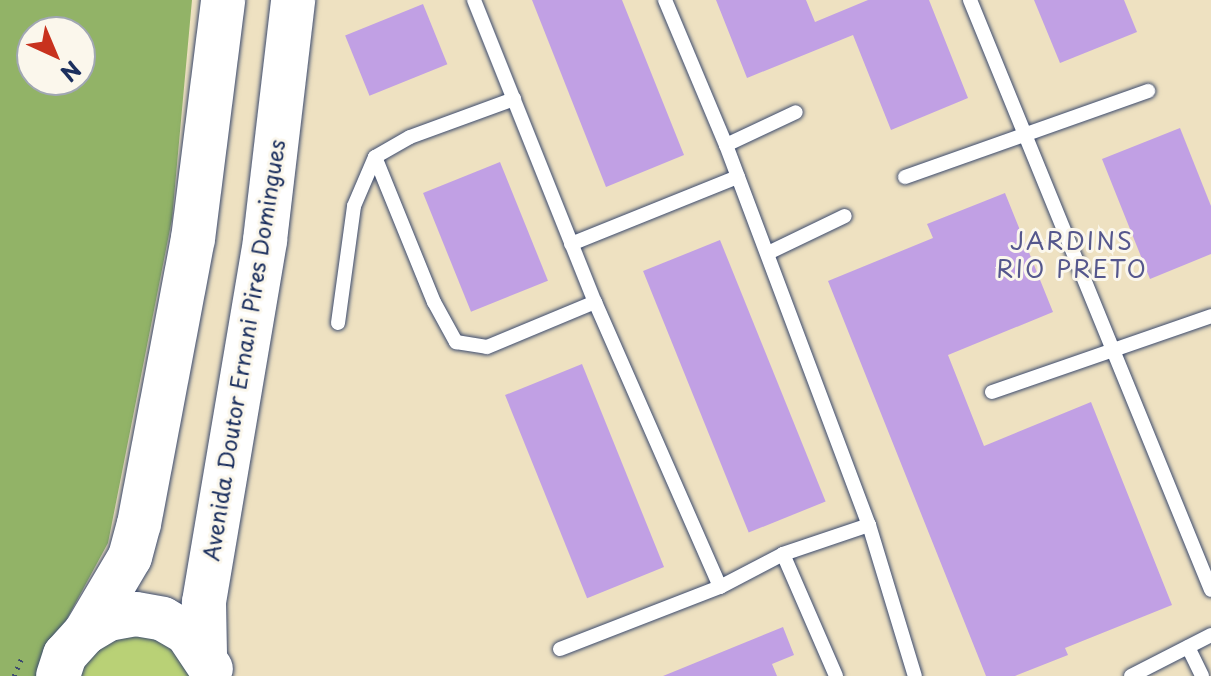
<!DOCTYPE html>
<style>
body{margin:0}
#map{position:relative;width:1211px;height:676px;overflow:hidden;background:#eee1c1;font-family:"Playpen Sans",sans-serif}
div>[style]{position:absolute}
.green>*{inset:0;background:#b9d176}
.forest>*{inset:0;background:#92b367}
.building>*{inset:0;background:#c1a0e4;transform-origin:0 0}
.path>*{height:5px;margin-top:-2.5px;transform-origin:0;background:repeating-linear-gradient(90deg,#3b4a6d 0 2px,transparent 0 8px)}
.roads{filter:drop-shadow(0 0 2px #3b4a6d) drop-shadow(0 0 2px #3b4a6d)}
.service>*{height:14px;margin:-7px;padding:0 7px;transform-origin:7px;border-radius:7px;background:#fff}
.primary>*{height:44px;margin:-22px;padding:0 22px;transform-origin:22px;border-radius:22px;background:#fff}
span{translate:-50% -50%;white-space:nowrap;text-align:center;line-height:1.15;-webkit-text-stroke:6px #fbf7ec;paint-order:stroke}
.street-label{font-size:22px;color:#1b2f5e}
.neighbourhood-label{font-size:24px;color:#55578d;letter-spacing:2px}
.north{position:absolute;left:16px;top:16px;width:80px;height:80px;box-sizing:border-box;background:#fbf7ec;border:2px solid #a1a7b3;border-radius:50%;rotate:136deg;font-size:22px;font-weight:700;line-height:32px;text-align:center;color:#1b2f5e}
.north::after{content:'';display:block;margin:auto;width:28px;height:36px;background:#c8321e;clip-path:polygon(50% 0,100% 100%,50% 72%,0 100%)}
</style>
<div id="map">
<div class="green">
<i style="clip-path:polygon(153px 625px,205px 676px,66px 676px,80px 648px)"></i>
</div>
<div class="forest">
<i style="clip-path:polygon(evenodd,0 0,192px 0,172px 219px,108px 543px,36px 676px,0 676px,0 0,32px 32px,80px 32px,80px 80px,32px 80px,32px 32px)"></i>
</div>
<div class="building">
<i style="clip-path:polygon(532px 0,622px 0,684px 155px,606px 187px)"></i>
<i style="clip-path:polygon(716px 0,806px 0,815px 22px,868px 0,929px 0,968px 98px,891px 130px,853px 35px,747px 78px)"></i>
<i style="clip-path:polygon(1034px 0,1124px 0,1137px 32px,1060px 63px)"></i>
<i style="left:423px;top:4px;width:65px;height:84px;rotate:68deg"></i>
<i style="clip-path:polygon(1180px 128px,1211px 206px,1211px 254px,1150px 279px,1102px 159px)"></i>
<i style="left:500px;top:162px;width:128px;height:83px;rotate:68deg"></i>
<i style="clip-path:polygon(1005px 193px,1053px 312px,948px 355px,984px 446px,1091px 402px,1172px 605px,1065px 648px,1068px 655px,1015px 676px,986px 676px,828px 281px,933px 238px,927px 224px)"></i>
<i style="left:720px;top:240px;width:282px;height:83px;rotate:68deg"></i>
<i style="left:582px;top:364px;width:219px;height:83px;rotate:68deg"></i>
<i style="clip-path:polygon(783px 627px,794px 655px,772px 664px,777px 676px,663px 676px)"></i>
</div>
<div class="path">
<i style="left:14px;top:676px;width:21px;rotate:-67deg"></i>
</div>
<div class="roads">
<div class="service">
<i style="left:474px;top:0;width:325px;rotate:68.2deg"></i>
<i style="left:595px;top:302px;width:311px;rotate:66.3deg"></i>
<i style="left:665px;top:0;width:157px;rotate:67.2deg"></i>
<i style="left:726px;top:145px;width:406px;rotate:69.4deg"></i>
<i style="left:869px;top:525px;width:158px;rotate:73.1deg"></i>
<i style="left:970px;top:0;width:637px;rotate:67.78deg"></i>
<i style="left:726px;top:145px;width:77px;rotate:-25.2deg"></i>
<i style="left:375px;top:157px;width:157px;rotate:67.9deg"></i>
<i style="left:434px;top:302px;width:46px;rotate:61.2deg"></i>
<i style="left:456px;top:342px;width:31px;rotate:9deg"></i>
<i style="left:487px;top:347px;width:117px;rotate:-22.6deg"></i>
<i style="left:905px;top:177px;width:258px;rotate:-19.5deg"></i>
<i style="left:571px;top:244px;width:180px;rotate:-21.9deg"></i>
<i style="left:768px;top:253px;width:85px;rotate:-25.7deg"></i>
<i style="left:338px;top:323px;width:118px;rotate:-82.2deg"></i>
<i style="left:354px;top:206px;width:53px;rotate:-66.8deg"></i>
<i style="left:375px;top:157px;width:40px;rotate:-29.7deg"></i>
<i style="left:410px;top:137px;width:111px;rotate:-20.1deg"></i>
<i style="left:992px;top:392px;width:232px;rotate:-19.1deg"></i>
<i style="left:783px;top:554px;width:133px;rotate:66.5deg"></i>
<i style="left:1188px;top:647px;width:32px;rotate:64deg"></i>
<i style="left:560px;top:649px;width:172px;rotate:-21.2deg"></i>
<i style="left:720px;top:587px;width:71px;rotate:-27.6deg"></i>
<i style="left:783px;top:554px;width:91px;rotate:-18.6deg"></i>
<i style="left:1131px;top:676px;width:90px;rotate:-27.1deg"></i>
</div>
<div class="primary">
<i style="left:85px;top:633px;width:88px;rotate:-59.4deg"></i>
<i style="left:130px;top:557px;width:34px;rotate:-75deg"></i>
<i style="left:139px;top:524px;width:290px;rotate:-79.3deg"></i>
<i style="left:193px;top:239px;width:241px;rotate:-82.8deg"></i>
<i style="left:205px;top:654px;width:52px;rotate:-91.1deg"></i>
<i style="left:204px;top:602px;width:367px;rotate:-80.4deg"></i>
<i style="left:265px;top:240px;width:242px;rotate:-83.3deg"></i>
<i style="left:58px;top:676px;width:22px;rotate:-72deg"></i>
<i style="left:65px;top:655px;width:30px;rotate:-48deg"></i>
<i style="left:85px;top:633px;width:27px;rotate:-31deg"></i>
<i style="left:108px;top:619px;width:28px;rotate:-10deg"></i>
<i style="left:136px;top:614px;width:27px;rotate:10deg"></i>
<i style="left:163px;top:619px;width:28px;rotate:30deg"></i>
<i style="left:187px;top:633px;width:43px;rotate:56.3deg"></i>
</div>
</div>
<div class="street-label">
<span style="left:243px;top:350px;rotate:-81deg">Avenida Doutor Ernani Pires Domingues</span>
</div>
<div class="neighbourhood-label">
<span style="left:1072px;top:255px">JARDINS<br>RIO PRETO</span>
</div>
<div class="north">N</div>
</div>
